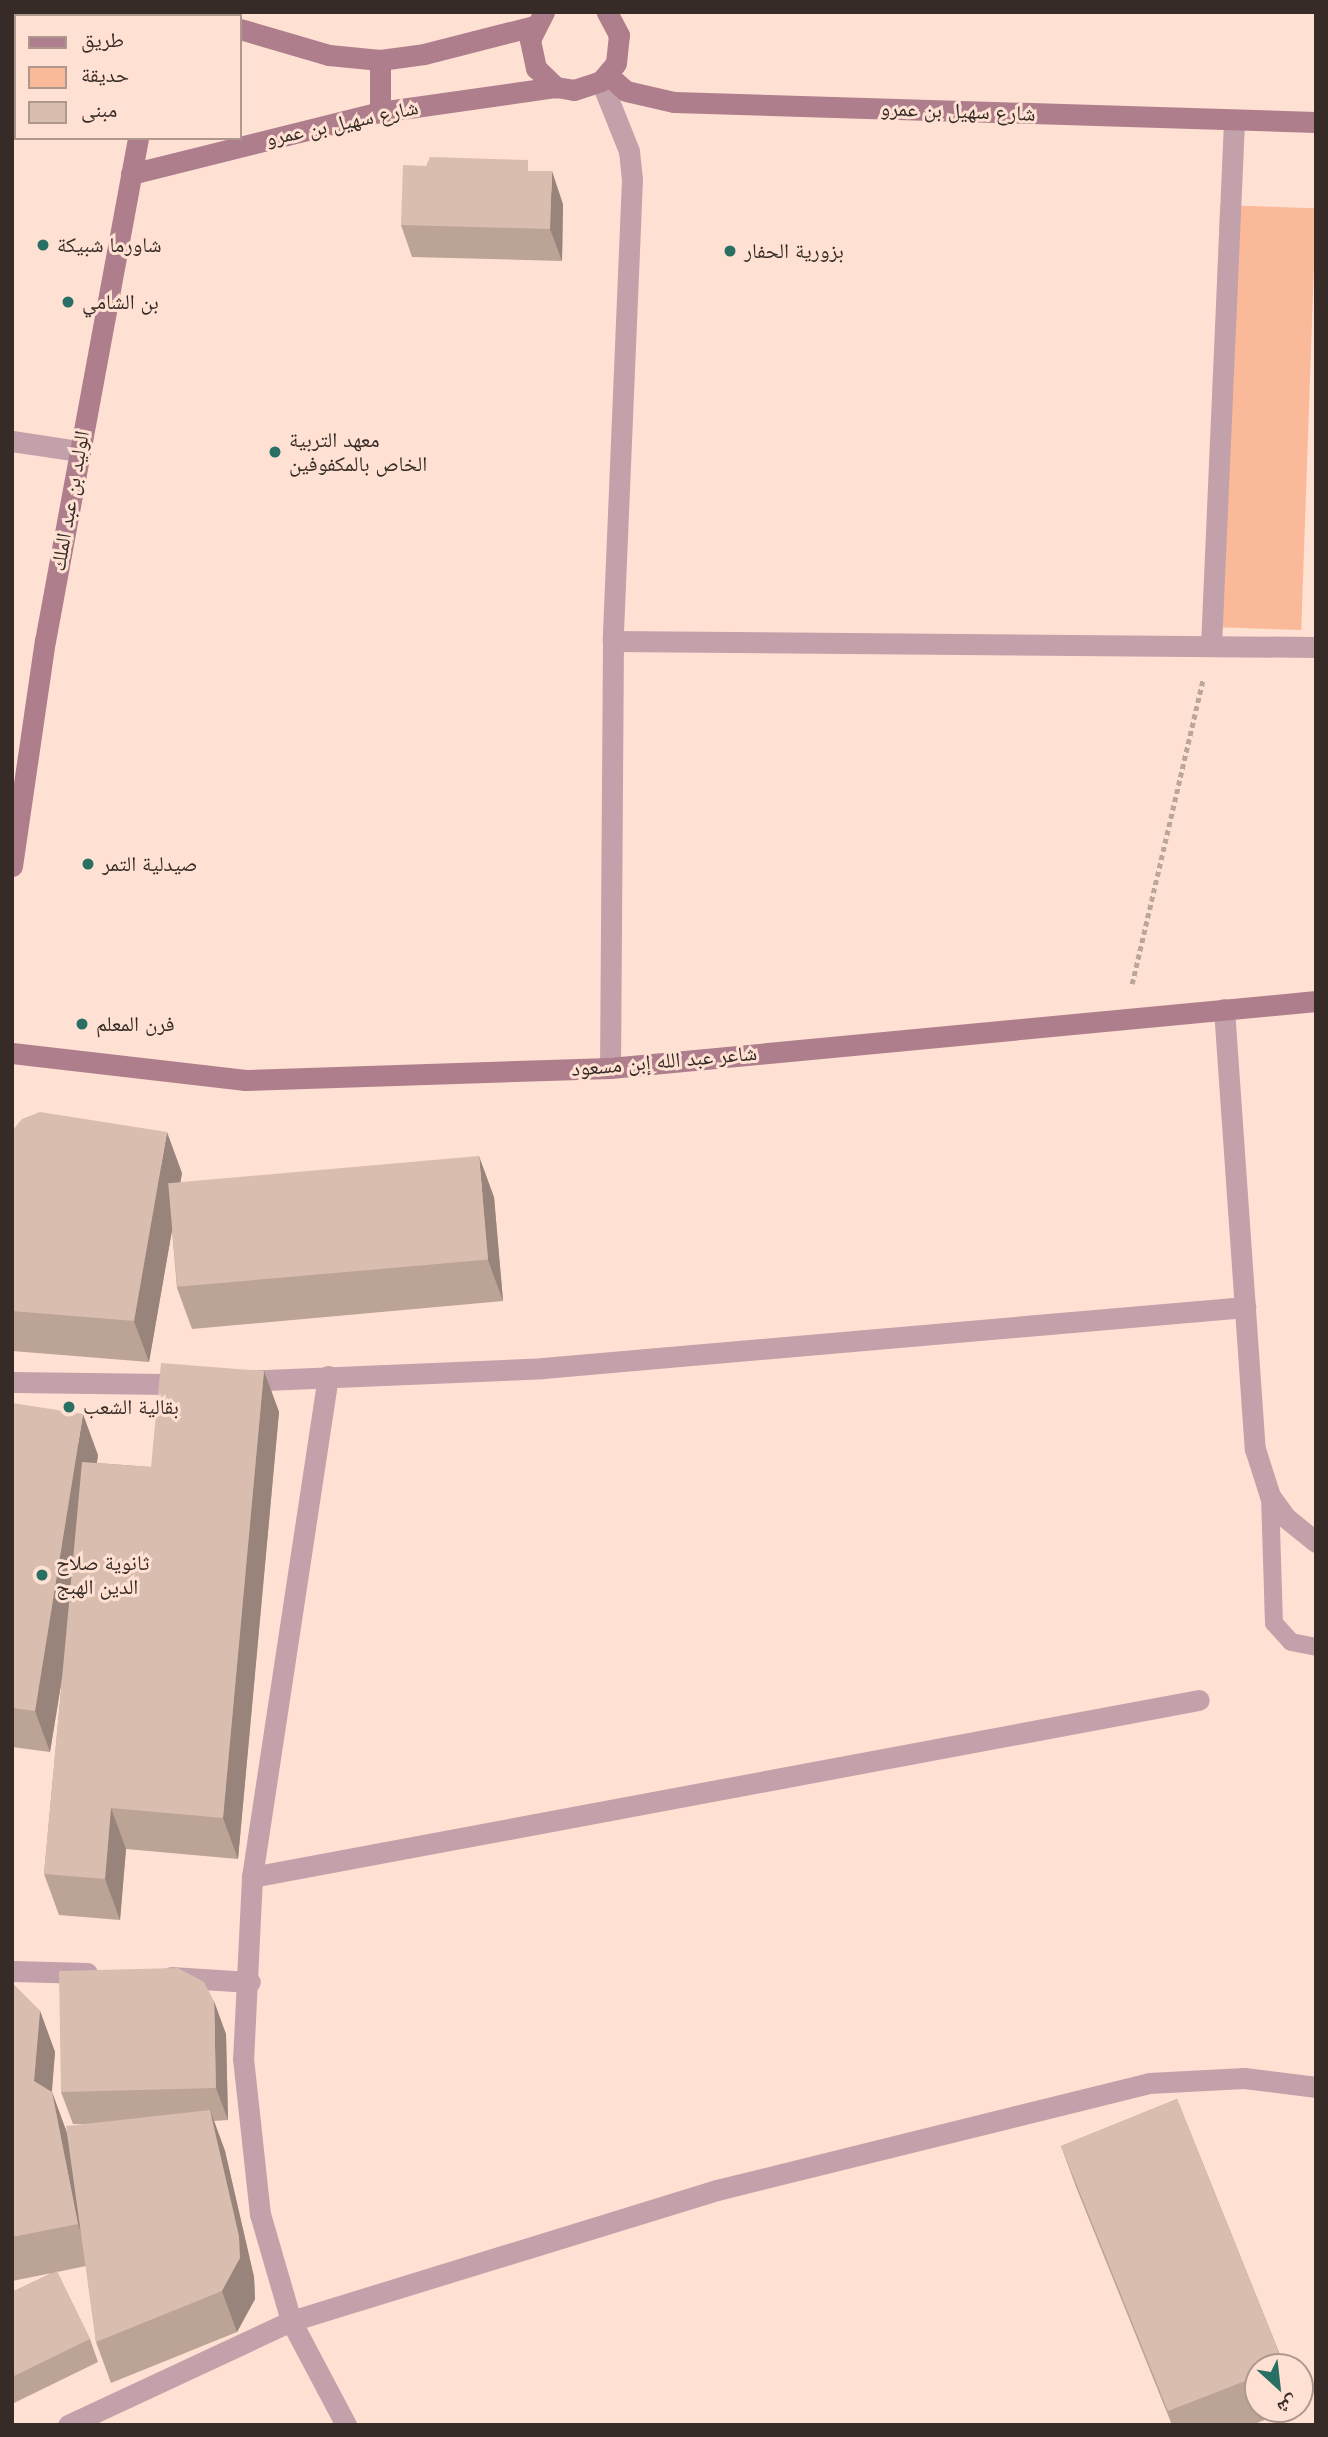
<!DOCTYPE html>
<meta charset="utf-8">
<style>
body{margin:0}
#map{position:relative;width:1328px;height:2437px;overflow:hidden;background:#fee1d3;font-family:Inter,"Noto Naskh Arabic",sans-serif}
div>[style]{position:absolute}
.green>*{inset:0;background:#fab999;transform-origin:0 0}
.path>*{height:4.5px;margin-top:-2.25px;transform-origin:0;background:repeating-linear-gradient(90deg,#bca59a 0 5px,transparent 0 8.5px)}
.lane>*{height:18px;margin:-9px;padding:0 9px;transform-origin:9px;border-radius:9px;background:#c3a1aa}
.street>*{height:21px;margin:-10.5px;padding:0 10.5px;transform-origin:10.5px;border-radius:10.5px;background:#c3a1aa}
.secondary>*{height:21px;margin:-10.5px;padding:0 10.5px;transform-origin:10.5px;border-radius:10.5px;background:#af7e8c}
.wall>*{inset:0;background:#bba396}
.shaded-wall>*{inset:0;background:#98847a}
.building>*{inset:0;background:#d9bdaf;transform-origin:0 0}
.dots>*{width:19px;height:19px;translate:-50% -50%;box-sizing:border-box;border:4px solid #fee1d3;border-radius:50%}
span{translate:-50% -50%;white-space:nowrap;text-align:center;line-height:1.15;-webkit-text-stroke:6px #fee1d3;paint-order:stroke}
.street-label{font-size:21px;color:#362b26}
.poi-label{font-size:21px;color:#362b26}
.left{translate:0 -50%;text-align:left}
.frame{position:absolute;inset:0;border:14px solid #362b26;pointer-events:none}
.legend{position:absolute;left:14px;top:14px;width:228px;height:126px;box-sizing:border-box;background:#fee1d3;border:2px solid #ae988e;margin:0;padding:9px 12px;list-style:none;font-size:21px;color:#362b26}
.legend li{display:flex;align-items:center;gap:14px;height:35px}
.legend b{width:35px;border:2px solid #ae988e}
.north{position:absolute;left:1244px;top:2353px;width:70px;height:70px;box-sizing:border-box;background:#fee1d3;border:2px solid #ae988e;border-radius:50%;rotate:153deg;font-size:19px;font-weight:700;line-height:28px;text-align:center;color:#362b26}
.north::after{content:'';display:block;margin:auto;width:24px;height:32px;background:#2a6f63;clip-path:polygon(50% 0,100% 100%,50% 72%,0 100%)}
</style>
<div id="map">
<div class="green">
<i style="left:1220px;top:205px;width:96px;height:422px;rotate:2deg"></i>
</div>
<div class="path">
<i style="left:1132px;top:984px;width:313px;rotate:-76.9deg"></i>
</div>
<div class="lane">
<i style="left:1270px;top:1496px;width:127px;rotate:88.2deg"></i>
<i style="left:1274px;top:1623px;width:25px;rotate:48deg"></i>
<i style="left:1291px;top:1642px;width:25px;rotate:11deg"></i>
</div>
<div class="street">
<i style="left:601px;top:81px;width:75px;rotate:68.2deg"></i>
<i style="left:629px;top:151px;width:28px;rotate:84deg"></i>
<i style="left:632px;top:179px;width:462px;rotate:92.4deg"></i>
<i style="left:613px;top:641px;width:427px;rotate:90.4deg"></i>
<i style="left:12px;top:441px;width:68px;rotate:8.5deg"></i>
<i style="left:613px;top:641px;width:703px;rotate:0.49deg"></i>
<i style="left:1211px;top:646px;width:526px;rotate:-87.49deg"></i>
<i style="left:1224px;top:1009px;width:441px;rotate:86deg"></i>
<i style="left:1255px;top:1449px;width:49px;rotate:72.3deg"></i>
<i style="left:1270px;top:1496px;width:26px;rotate:54deg"></i>
<i style="left:1285px;top:1517px;width:40px;rotate:39deg"></i>
<i style="left:328px;top:1376px;width:507px;rotate:98.63deg"></i>
<i style="left:252px;top:1877px;width:181px;rotate:92.8deg"></i>
<i style="left:243px;top:2058px;width:157px;rotate:83.8deg"></i>
<i style="left:260px;top:2214px;width:111px;rotate:73.8deg"></i>
<i style="left:291px;top:2321px;width:118px;rotate:62.1deg"></i>
<i style="left:239px;top:1381px;width:304px;rotate:-2.4deg"></i>
<i style="left:543px;top:1368px;width:705px;rotate:-4.97deg"></i>
<i style="left:12px;top:1382px;width:174px;rotate:0.7deg"></i>
<i style="left:252px;top:1877px;width:963px;rotate:-10.59deg"></i>
<i style="left:12px;top:1971px;width:75px;rotate:1.5deg"></i>
<i style="left:171px;top:1977px;width:79px;rotate:3.6deg"></i>
<i style="left:68px;top:2425px;width:246px;rotate:-25deg"></i>
<i style="left:291px;top:2321px;width:446px;rotate:-17.1deg"></i>
<i style="left:717px;top:2190px;width:445px;rotate:-13.9deg"></i>
<i style="left:1149px;top:2083px;width:95px;rotate:-3deg"></i>
<i style="left:1244px;top:2078px;width:73px;rotate:7.1deg"></i>
</div>
<div class="secondary">
<i style="left:181px;top:12px;width:13px;rotate:18deg"></i>
<i style="left:544px;top:12px;width:31px;rotate:117deg"></i>
<i style="left:530px;top:40px;width:29px;rotate:78deg"></i>
<i style="left:536px;top:68px;width:28px;rotate:44deg"></i>
<i style="left:556px;top:87px;width:18px;rotate:9deg"></i>
<i style="left:574px;top:90px;width:28px;rotate:-18deg"></i>
<i style="left:601px;top:81px;width:23px;rotate:-50deg"></i>
<i style="left:616px;top:63px;width:28px;rotate:-84deg"></i>
<i style="left:619px;top:35px;width:26px;rotate:-118deg"></i>
<i style="left:163px;top:16px;width:4px;rotate:-76deg"></i>
<i style="left:240px;top:29px;width:93px;rotate:16.3deg"></i>
<i style="left:329px;top:55px;width:51px;rotate:5.6deg"></i>
<i style="left:380px;top:60px;width:44px;rotate:-7.8deg"></i>
<i style="left:424px;top:54px;width:114px;rotate:-14.3deg"></i>
<i style="left:608px;top:75px;width:24px;rotate:42deg"></i>
<i style="left:626px;top:91px;width:49px;rotate:12.9deg"></i>
<i style="left:674px;top:102px;width:642px;rotate:1.78deg"></i>
<i style="left:380px;top:112px;width:52px;rotate:-90deg"></i>
<i style="left:131px;top:174px;width:257px;rotate:-14deg"></i>
<i style="left:380px;top:112px;width:178px;rotate:-8.1deg"></i>
<i style="left:12px;top:866px;width:227px;rotate:-81.7deg"></i>
<i style="left:45px;top:641px;width:512px;rotate:-79.52deg"></i>
<i style="left:12px;top:1053px;width:235px;rotate:6.6deg"></i>
<i style="left:245px;top:1080px;width:365px;rotate:-1.9deg"></i>
<i style="left:610px;top:1068px;width:709px;rotate:-5.42deg"></i>
</div>
<div class="wall">
<i style="clip-path:polygon(532px 171px,563px 204px,562px 261px,412px 257px,401px 225px)"></i>
<i style="clip-path:polygon(12px 1131px,182px 1173px,180px 1184px,494px 1197px,503px 1301px,192px 1329px,177px 1288px,172px 1230px,149px 1362px,12px 1351px)"></i>
<i style="clip-path:polygon(264px 1371px,279px 1412px,238px 1859px,126px 1849px,120px 1920px,59px 1915px,44px 1874px,62px 1679px,50px 1752px,12px 1747px,12px 1403px,98px 1455px,97px 1463px,151px 1467px)"></i>
<i style="clip-path:polygon(12px 1983px,40px 2011px,55px 2052px,52px 2092px,67px 2133px,69px 2143px,84px 2124px,73px 2124px,61px 2092px,226px 2034px,228px 2120px,214px 2121px,225px 2151px,254px 2277px,255px 2299px,237px 2332px,111px 2383px,96px 2342px,86px 2266px,57px 2272px,90px 2339px,98px 2362px,14px 2403px,12px 2398px,12px 2292px,52px 2273px,12px 2281px)"></i>
<i style="clip-path:polygon(1177px 2099px,1285px 2367px,1258px 2367px,1258px 2409px,1292px 2409px,1252px 2425px,1172px 2425px,1076px 2187px,1061px 2146px)"></i>
</div>
<div class="shaded-wall">
<i style="clip-path:polygon(552px 171px,563px 204px,562px 261px,550px 229px)"></i>
<i style="clip-path:polygon(167px 1132px,182px 1173px,149px 1362px,134px 1321px)"></i>
<i style="clip-path:polygon(479px 1156px,494px 1197px,503px 1301px,488px 1260px)"></i>
<i style="clip-path:polygon(264px 1371px,279px 1412px,238px 1859px,223px 1818px)"></i>
<i style="clip-path:polygon(83px 1414px,98px 1455px,50px 1752px,35px 1711px)"></i>
<i style="clip-path:polygon(111px 1808px,126px 1849px,120px 1920px,105px 1879px)"></i>
<i style="clip-path:polygon(214px 2001px,226px 2034px,228px 2120px,216px 2088px)"></i>
<i style="clip-path:polygon(40px 2011px,55px 2052px,49px 2122px,34px 2081px)"></i>
<i style="clip-path:polygon(52px 2092px,67px 2133px,93px 2265px,78px 2224px)"></i>
<i style="clip-path:polygon(210px 2110px,225px 2151px,254px 2277px,255px 2299px,237px 2332px,222px 2291px)"></i>
</div>
<div class="building">
<i style="clip-path:polygon(430px 157px,528px 160px,528px 171px,552px 171px,550px 229px,401px 225px,403px 165px,426px 166px)"></i>
<i style="clip-path:polygon(40px 1112px,167px 1132px,134px 1321px,12px 1311px,12px 1131px,22px 1119px)"></i>
<i style="left:479px;top:1156px;width:104px;height:312px;rotate:85deg"></i>
<i style="clip-path:polygon(161px 1363px,264px 1371px,223px 1818px,111px 1808px,105px 1879px,44px 1874px,82px 1462px,151px 1467px)"></i>
<i style="clip-path:polygon(12px 1403px,83px 1414px,35px 1711px,12px 1708px)"></i>
<i style="clip-path:polygon(178px 1968px,204px 1982px,214px 2001px,216px 2088px,61px 2092px,59px 1971px)"></i>
<i style="clip-path:polygon(12px 1983px,40px 2011px,34px 2081px,52px 2092px,78px 2224px,12px 2237px)"></i>
<i style="clip-path:polygon(1177px 2099px,1284px 2365px,1280px 2367px,1258px 2367px,1258px 2376px,1168px 2411px,1061px 2146px)"></i>
<i style="clip-path:polygon(210px 2110px,239px 2236px,240px 2258px,222px 2291px,96px 2342px,66px 2126px)"></i>
<i style="clip-path:polygon(57px 2271px,90px 2339px,12px 2377px,12px 2292px)"></i>
</div>
<div class="dots">
<i style="left:43px;top:245px;background:#2a6f63"></i>
<i style="left:730px;top:251px;background:#2a6f63"></i>
<i style="left:68px;top:302px;background:#2a6f63"></i>
<i style="left:275px;top:452px;background:#2a6f63"></i>
<i style="left:88px;top:864px;background:#2a6f63"></i>
<i style="left:82px;top:1024px;background:#2a6f63"></i>
<i style="left:69px;top:1407px;background:#2a6f63"></i>
<i style="left:42px;top:1575px;background:#2a6f63"></i>
</div>
<div class="street-label">
<span style="left:958px;top:111px;rotate:2deg">شارع سهيل بن عمرو</span>
<span style="left:342px;top:123px;rotate:-12deg">شارع سهيل بن عمرو</span>
<span style="left:70px;top:501px;rotate:-80deg">الوليد بن عبد الملك</span>
<span style="left:664px;top:1061px;rotate:-5deg">شاعر عبد الله إبن مسعود</span>
</div>
<div class="poi-label">
<span class="left" style="left:57px;top:245px">شاورما شبيكة</span>
<span class="left" style="left:744px;top:251px">بزورية الحفار</span>
<span class="left" style="left:82px;top:302px">بن الشامي</span>
<span class="left" style="left:289px;top:452px">معهد التربية<br>الخاص بالمكفوفين</span>
<span class="left" style="left:102px;top:864px">صيدلية التمر</span>
<span class="left" style="left:96px;top:1024px">فرن المعلم</span>
<span class="left" style="left:83px;top:1407px">بقالية الشعب</span>
<span class="left" style="left:56px;top:1575px">ثانوية صلاح<br>الدين الهبج</span>
</div>
<div class="frame"></div>
<ul class="legend">
<li><b style="height:9px;background:#af7e8c"></b>طريق</li>
<li><b style="height:19px;background:#fab999"></b>حديقة</li>
<li><b style="height:19px;background:#d9bdaf"></b>مبنى</li>
</ul>
<div class="north">ش</div>
</div>
